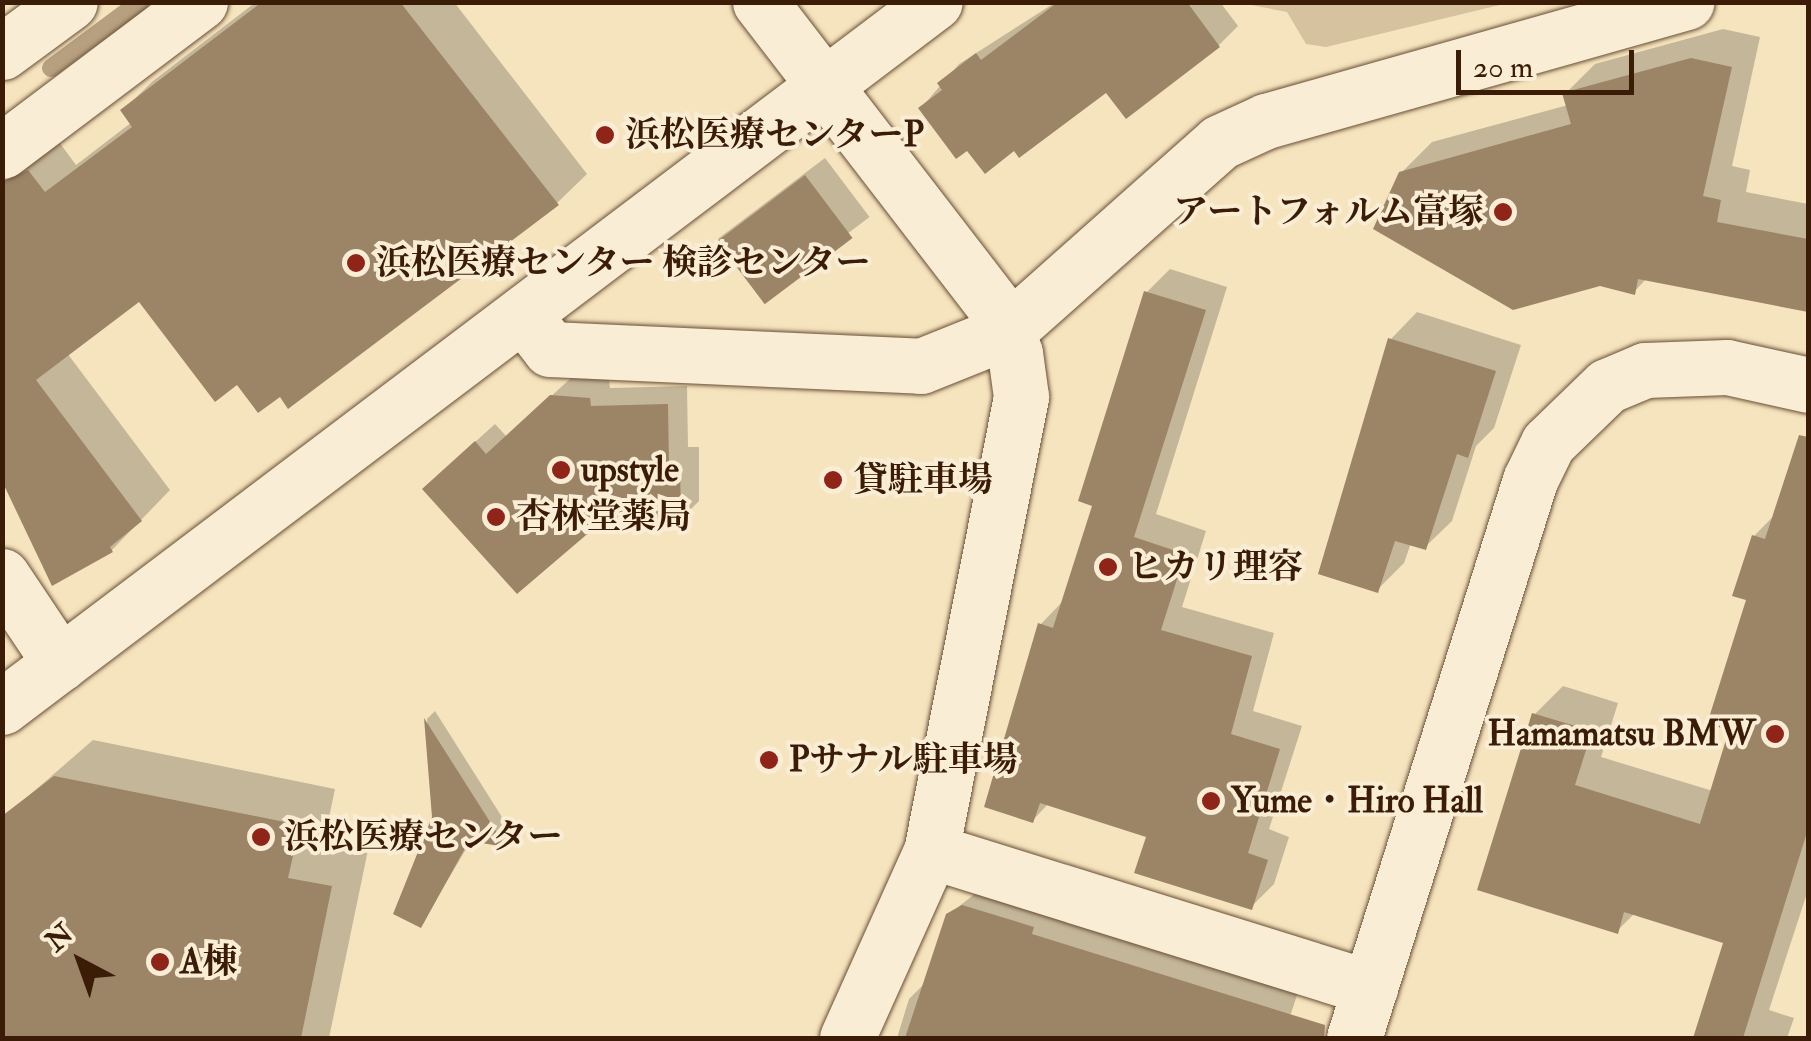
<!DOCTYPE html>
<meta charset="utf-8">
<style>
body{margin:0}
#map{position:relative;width:1811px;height:1041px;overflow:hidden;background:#f6e4be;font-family:"IM FELL Double Pica","Noto Serif JP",serif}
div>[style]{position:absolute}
.green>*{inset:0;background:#d6c29f}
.shadow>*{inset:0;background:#0003;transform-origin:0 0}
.stream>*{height:18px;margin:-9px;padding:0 9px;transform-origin:9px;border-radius:9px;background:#b6a080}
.building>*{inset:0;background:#9c8466;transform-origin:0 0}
.roads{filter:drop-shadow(0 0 2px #694e35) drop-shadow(0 0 2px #694e35)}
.minor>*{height:55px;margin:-27.5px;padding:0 27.5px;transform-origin:27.5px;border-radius:27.5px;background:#f9edd5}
.dots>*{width:28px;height:28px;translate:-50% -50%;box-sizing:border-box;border:5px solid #f9edd5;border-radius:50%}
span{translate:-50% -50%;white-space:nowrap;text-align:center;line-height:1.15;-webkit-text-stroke:8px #f9edd5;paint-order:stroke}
.poi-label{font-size:35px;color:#3a1c07;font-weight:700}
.left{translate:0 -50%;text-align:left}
.right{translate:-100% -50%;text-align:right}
.frame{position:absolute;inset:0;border:5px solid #3a1c07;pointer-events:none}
.north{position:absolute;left:30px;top:911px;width:100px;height:100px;-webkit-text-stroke:8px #f9edd5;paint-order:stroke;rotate:319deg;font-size:28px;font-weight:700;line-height:40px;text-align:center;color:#3a1c07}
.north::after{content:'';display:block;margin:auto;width:35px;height:45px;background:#3a1c07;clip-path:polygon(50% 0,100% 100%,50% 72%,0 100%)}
.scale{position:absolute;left:1456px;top:50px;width:178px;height:45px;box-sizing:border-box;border:5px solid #3a1c07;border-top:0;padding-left:12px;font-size:30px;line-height:35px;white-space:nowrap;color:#3a1c07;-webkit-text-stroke:8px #f9edd5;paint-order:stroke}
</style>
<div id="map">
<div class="green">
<i style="clip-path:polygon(1241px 3px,1508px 3px,1326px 47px,1306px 44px,1287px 12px)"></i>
</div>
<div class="shadow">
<i style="clip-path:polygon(256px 2px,454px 2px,587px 174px,557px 203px,280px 394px,237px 382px,139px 299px,67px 353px,170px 490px,112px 550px,53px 582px,2px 184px,59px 142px,76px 165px,132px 122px,123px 110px,153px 81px)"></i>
<i style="clip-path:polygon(1056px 2px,1220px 2px,1238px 26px,1219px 45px,1106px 89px,1015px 147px,968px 147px,921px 108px,959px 64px)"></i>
<i style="clip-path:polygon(1723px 29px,1760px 37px,1732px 166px,1750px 170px,1746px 192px,1808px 204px,1808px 310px,1647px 278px,1634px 292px,1401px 173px,1432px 142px,1568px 105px,1565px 94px,1595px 64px)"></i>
<i style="left:825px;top:158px;width:74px;height:134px;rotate:53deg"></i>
<i style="clip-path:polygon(1170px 269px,1227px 287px,1156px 514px,1206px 531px,1182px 607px,1274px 633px,1253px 711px,1302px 726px,1269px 829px,1289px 837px,1274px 884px,1251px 907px,1149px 835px,1049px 803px,1033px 820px,1040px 625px,1064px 600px,1095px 504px,1147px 292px)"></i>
<i style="clip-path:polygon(1417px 312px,1521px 345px,1494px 428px,1476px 446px,1452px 521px,1425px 547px,1411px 543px,1404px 563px,1377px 590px,1391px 339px)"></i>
<i style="clip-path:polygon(572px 377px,609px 380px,610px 388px,687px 386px,688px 447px,699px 447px,699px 501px,680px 520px,444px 470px,495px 424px,507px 437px)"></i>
<i style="clip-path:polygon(1804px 485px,1808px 890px,1769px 1010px,1794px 1018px,1787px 1038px,1696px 1038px,1726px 941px,1635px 913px,1617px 931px,1535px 714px,1563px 686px,1618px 703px,1601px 757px,1713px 791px,1732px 729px,1754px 536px)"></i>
<i style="clip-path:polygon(435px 711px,514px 836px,505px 844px,472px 839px,421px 925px,435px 817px,427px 719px)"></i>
<i style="clip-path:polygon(93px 740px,335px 789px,324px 841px,368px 850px,329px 1038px,2px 1038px,2px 819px)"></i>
<i style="clip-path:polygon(986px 885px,1299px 989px,1283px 1038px,897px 1038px,909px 999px,927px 981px,948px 915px)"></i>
</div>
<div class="stream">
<i style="left:51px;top:68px;width:111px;rotate:-36.6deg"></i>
</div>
<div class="building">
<i style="clip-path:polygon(262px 2px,400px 2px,559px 205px,288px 409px,280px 397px,258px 413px,237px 385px,215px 402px,139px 302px,36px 380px,142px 521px,110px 547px,113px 552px,52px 586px,2px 481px,2px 182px,28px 170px,45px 192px,132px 127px,120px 110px)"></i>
<i style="clip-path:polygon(1058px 2px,1187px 2px,1220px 47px,1126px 119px,1106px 93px,1019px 158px,1014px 151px,985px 174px,967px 151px,956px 159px,918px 108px,942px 90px,937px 83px,976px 53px,981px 60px)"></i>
<i style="clip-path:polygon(1691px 58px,1732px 67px,1703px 196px,1721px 200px,1717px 222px,1808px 239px,1808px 312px,1638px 279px,1635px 295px,1600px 286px,1513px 310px,1373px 229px,1399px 172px,1571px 124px,1562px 93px)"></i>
<i style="left:805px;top:175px;width:79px;height:110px;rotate:53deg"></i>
<i style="clip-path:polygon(1144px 291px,1206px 310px,1134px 537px,1185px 554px,1161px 630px,1252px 656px,1231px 734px,1280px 749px,1248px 853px,1268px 860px,1252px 910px,1134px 873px,1146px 837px,1040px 803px,1033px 823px,984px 807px,1038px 623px,1053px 628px,1092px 506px,1078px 501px)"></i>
<i style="clip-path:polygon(1388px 338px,1496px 371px,1468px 458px,1457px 454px,1426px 550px,1395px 541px,1378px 593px,1318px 574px)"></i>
<i style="clip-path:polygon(550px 395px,590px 398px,591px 406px,668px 404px,669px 465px,680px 465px,681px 522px,599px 524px,517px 594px,422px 489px,475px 441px,486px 454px)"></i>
<i style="clip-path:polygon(1799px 435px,1808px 437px,1808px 829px,1743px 1038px,1693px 1038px,1723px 943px,1624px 912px,1618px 934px,1477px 890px,1532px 713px,1592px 731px,1575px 785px,1700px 824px,1729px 730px,1707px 724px,1746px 600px,1732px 596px,1752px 535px,1765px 539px)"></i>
<i style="clip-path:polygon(424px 718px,506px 847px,469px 841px,421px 928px,393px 914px,432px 817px)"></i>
<i style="clip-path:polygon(54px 776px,300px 825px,288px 878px,332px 886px,301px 1038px,2px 1038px,2px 816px)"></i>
<i style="clip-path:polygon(962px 905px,1034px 927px,1032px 934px,1325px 1025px,1324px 1038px,905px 1038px,946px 914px)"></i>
</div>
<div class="roads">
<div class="minor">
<i style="left:760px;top:2px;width:390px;rotate:52.4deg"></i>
<i style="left:998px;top:311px;width:45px;rotate:68deg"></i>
<i style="left:1015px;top:353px;width:44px;rotate:82.2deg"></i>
<i style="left:1021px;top:397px;width:463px;rotate:101.2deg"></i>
<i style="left:931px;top:851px;width:205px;rotate:114.2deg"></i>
<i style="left:2px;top:52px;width:84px;rotate:-36.3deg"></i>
<i style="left:2px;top:151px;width:248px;rotate:-37deg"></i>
<i style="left:523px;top:314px;width:44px;rotate:52.4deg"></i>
<i style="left:550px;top:349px;width:371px;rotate:2.6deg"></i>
<i style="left:921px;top:366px;width:92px;rotate:-21.8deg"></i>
<i style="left:1006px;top:332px;width:286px;rotate:-41.6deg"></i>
<i style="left:1220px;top:142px;width:51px;rotate:-24.5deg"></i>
<i style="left:1266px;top:121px;width:437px;rotate:-15.8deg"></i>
<i style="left:2px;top:576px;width:105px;rotate:56.3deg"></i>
<i style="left:2px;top:707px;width:1169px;rotate:-37.08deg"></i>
<i style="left:931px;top:851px;width:460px;rotate:17.3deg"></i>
<i style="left:1354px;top:1038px;width:585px;rotate:-72.49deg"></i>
<i style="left:1530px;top:480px;width:41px;rotate:-64.1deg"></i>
<i style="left:1548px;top:443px;width:82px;rotate:-44deg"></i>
<i style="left:1607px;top:386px;width:41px;rotate:-22.8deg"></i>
<i style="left:1645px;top:370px;width:82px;rotate:-2.1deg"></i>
<i style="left:1727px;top:367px;width:83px;rotate:12.5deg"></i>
</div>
</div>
<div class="dots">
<i style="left:605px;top:135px;background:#8f2418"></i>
<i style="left:1503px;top:212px;background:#8f2418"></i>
<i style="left:356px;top:263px;background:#8f2418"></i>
<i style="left:561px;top:470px;background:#8f2418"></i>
<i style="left:833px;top:480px;background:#8f2418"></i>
<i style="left:496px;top:517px;background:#8f2418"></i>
<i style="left:1108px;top:567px;background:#8f2418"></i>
<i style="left:1775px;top:734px;background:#8f2418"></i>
<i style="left:769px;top:760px;background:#8f2418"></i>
<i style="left:1211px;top:801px;background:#8f2418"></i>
<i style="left:261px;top:837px;background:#8f2418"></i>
<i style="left:160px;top:962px;background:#8f2418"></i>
</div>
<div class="poi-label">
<span class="left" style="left:625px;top:135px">浜松医療センターP</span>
<span class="right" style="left:1483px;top:212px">アートフォルム富塚</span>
<span class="left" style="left:376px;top:263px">浜松医療センター 検診センター</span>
<span class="left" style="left:581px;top:470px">upstyle</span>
<span class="left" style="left:853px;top:480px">貸駐車場</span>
<span class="left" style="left:516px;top:517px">杏林堂薬局</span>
<span class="left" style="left:1128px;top:567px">ヒカリ理容</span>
<span class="right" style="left:1755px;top:734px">Hamamatsu BMW</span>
<span class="left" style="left:789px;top:760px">Pサナル駐車場</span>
<span class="left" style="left:1231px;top:801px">Yume・Hiro Hall</span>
<span class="left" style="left:284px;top:837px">浜松医療センター</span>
<span class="left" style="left:180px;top:962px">A棟</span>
</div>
<div class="frame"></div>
<div class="north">N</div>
<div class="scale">20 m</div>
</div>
